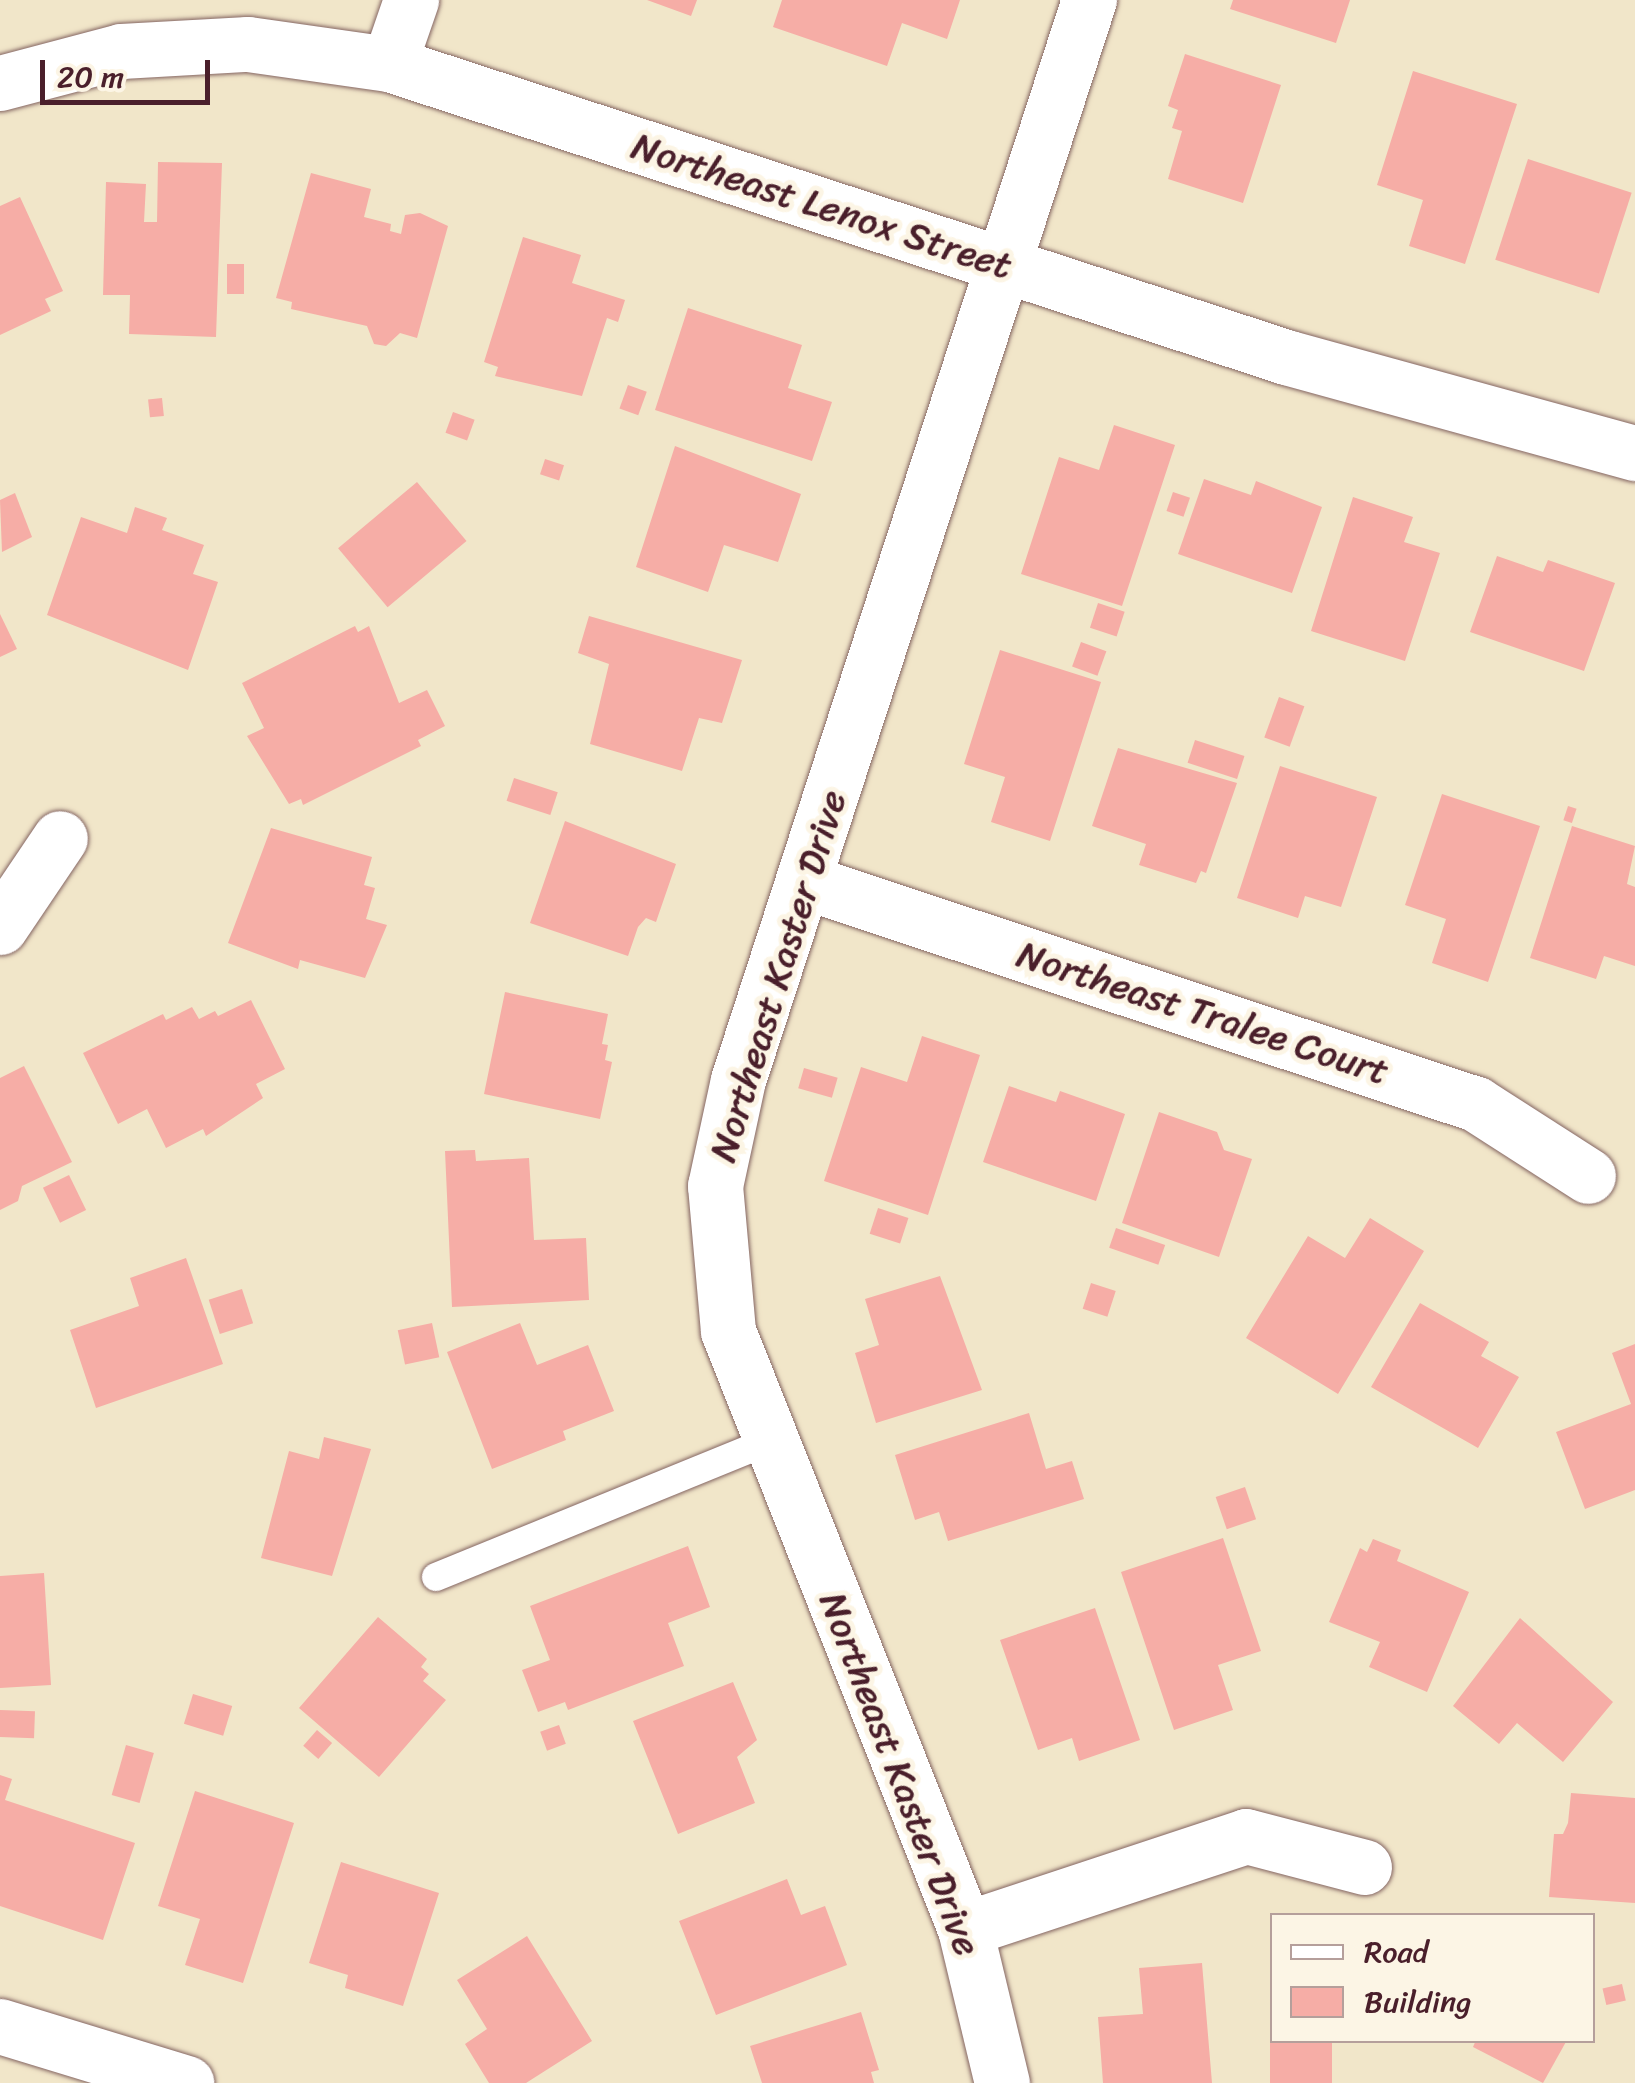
<!DOCTYPE html>
<style>
body{margin:0}
#map{position:relative;width:1635px;height:2083px;overflow:hidden;background:#f1e6c9;font-family:Sriracha,sans-serif}
div>[style]{position:absolute}
.building>*{inset:0;background:#f6ada6;transform-origin:0 0}
.roads{filter:drop-shadow(0 0 2px #846562) drop-shadow(0 0 2px #846562)}
.lane>*{height:28px;margin:-14px;padding:0 14px;transform-origin:14px;border-radius:14px;background:#fff}
.street>*{height:55px;margin:-27.5px;padding:0 27.5px;transform-origin:27.5px;border-radius:27.5px;background:#fff}
span{translate:-50% -50%;white-space:nowrap;text-align:center;line-height:1.15;-webkit-text-stroke:10px #fcf5e5;paint-order:stroke}
.street-label{font-size:38px;color:#4a1f2b}
.legend{position:absolute;left:1270px;top:1913px;width:325px;height:130px;box-sizing:border-box;background:#fcf5e5;border:2px solid #b59f9b;margin:0;padding:12px 18px;list-style:none;font-size:30px;color:#4a1f2b}
.legend li{display:flex;align-items:center;gap:20px;height:50px}
.legend b{width:50px;border:2px solid #b59f9b}
.scale{position:absolute;left:40px;top:60px;width:170px;height:45px;box-sizing:border-box;border:5px solid #4a1f2b;border-top:0;padding-left:12px;font-size:30px;line-height:35px;white-space:nowrap;color:#4a1f2b;-webkit-text-stroke:8px #fcf5e5;paint-order:stroke}
</style>
<div id="map">
<div class="building">
<i style="clip-path:polygon(647px 0,697px 0,691px 16px)"></i>
<i style="clip-path:polygon(782px 0,960px 0,947px 39px,902px 23px,887px 66px,773px 27px)"></i>
<i style="clip-path:polygon(1233px 0,1350px 0,1336px 43px,1230px 9px)"></i>
<i style="clip-path:polygon(1185px 54px,1281px 85px,1243px 203px,1168px 179px,1182px 131px,1172px 128px,1178px 110px,1168px 106px)"></i>
<i style="clip-path:polygon(1413px 71px,1517px 104px,1465px 264px,1409px 246px,1423px 200px,1377px 185px)"></i>
<i style="left:1528px;top:159px;width:109px;height:106px;rotate:18deg"></i>
<i style="clip-path:polygon(158px 162px,222px 163px,216px 337px,129px 334px,130px 295px,103px 295px,106px 182px,146px 184px,144px 222px,157px 222px)"></i>
<i style="clip-path:polygon(311px 173px,371px 189px,364px 217px,391px 224px,390px 231px,401px 234px,405px 215px,420px 213px,448px 226px,417px 338px,400px 333px,386px 346px,374px 344px,367px 326px,291px 309px,292px 302px,276px 298px)"></i>
<i style="clip-path:polygon(20px 197px,63px 291px,45px 299px,51px 311px,0 335px,0 206px)"></i>
<i style="clip-path:polygon(523px 237px,581px 255px,572px 283px,625px 300px,618px 322px,607px 318px,582px 396px,495px 376px,498px 367px,484px 362px)"></i>
<i style="left:227px;top:264px;width:17px;height:30px"></i>
<i style="clip-path:polygon(688px 308px,802px 345px,788px 388px,832px 402px,812px 461px,655px 410px)"></i>
<i style="left:628px;top:385px;width:20px;height:25px;rotate:20deg"></i>
<i style="left:162px;top:398px;width:18px;height:14px;rotate:84deg"></i>
<i style="left:453px;top:412px;width:23px;height:22px;rotate:20deg"></i>
<i style="clip-path:polygon(1114px 425px,1175px 445px,1122px 606px,1021px 574px,1059px 457px,1099px 470px)"></i>
<i style="clip-path:polygon(675px 446px,801px 494px,778px 562px,724px 545px,708px 592px,636px 567px)"></i>
<i style="left:545px;top:459px;width:20px;height:16px;rotate:18deg"></i>
<i style="clip-path:polygon(1204px 479px,1251px 495px,1256px 481px,1322px 507px,1292px 593px,1178px 554px)"></i>
<i style="left:417px;top:482px;width:77px;height:103px;rotate:50deg"></i>
<i style="left:1173px;top:492px;width:18px;height:20px;rotate:19deg"></i>
<i style="clip-path:polygon(15px 493px,32px 537px,2px 552px,0 500px)"></i>
<i style="clip-path:polygon(1353px 497px,1413px 517px,1404px 542px,1440px 553px,1405px 661px,1311px 631px)"></i>
<i style="clip-path:polygon(135px 507px,167px 518px,162px 530px,204px 545px,193px 574px,218px 582px,188px 670px,47px 615px,81px 517px,127px 533px)"></i>
<i style="clip-path:polygon(1497px 556px,1543px 572px,1548px 560px,1615px 583px,1584px 671px,1470px 632px)"></i>
<i style="left:1098px;top:603px;width:28px;height:26px;rotate:18deg"></i>
<i style="clip-path:polygon(0 614px,17px 649px,0 657px)"></i>
<i style="clip-path:polygon(589px 616px,742px 660px,722px 723px,699px 718px,682px 771px,590px 744px,609px 664px,578px 653px)"></i>
<i style="clip-path:polygon(355px 626px,358px 632px,369px 626px,399px 703px,427px 690px,445px 726px,418px 740px,421px 746px,303px 805px,301px 799px,289px 804px,247px 736px,264px 728px,242px 683px)"></i>
<i style="left:1081px;top:642px;width:27px;height:26px;rotate:20deg"></i>
<i style="clip-path:polygon(1000px 650px,1101px 682px,1050px 841px,991px 822px,1005px 777px,964px 764px)"></i>
<i style="left:1279px;top:697px;width:27px;height:43px;rotate:20deg"></i>
<i style="left:1195px;top:740px;width:52px;height:24px;rotate:18deg"></i>
<i style="clip-path:polygon(1118px 748px,1237px 783px,1206px 873px,1201px 871px,1196px 883px,1139px 865px,1146px 844px,1092px 826px)"></i>
<i style="clip-path:polygon(1280px 766px,1377px 797px,1341px 907px,1305px 896px,1298px 918px,1237px 898px)"></i>
<i style="left:514px;top:778px;width:46px;height:24px;rotate:18deg"></i>
<i style="clip-path:polygon(1442px 794px,1540px 826px,1488px 982px,1432px 963px,1446px 919px,1405px 905px)"></i>
<i style="left:1568px;top:806px;width:9px;height:15px;rotate:18deg"></i>
<i style="clip-path:polygon(565px 821px,676px 864px,656px 922px,646px 918px,638px 927px,628px 956px,530px 923px)"></i>
<i style="clip-path:polygon(1572px 826px,1635px 846px,1627px 884px,1635px 887px,1635px 966px,1604px 956px,1596px 979px,1530px 958px)"></i>
<i style="clip-path:polygon(271px 828px,372px 857px,364px 885px,375px 888px,366px 919px,387px 925px,365px 978px,300px 960px,298px 969px,228px 943px)"></i>
<i style="clip-path:polygon(505px 992px,608px 1014px,602px 1044px,608px 1045px,605px 1060px,612px 1062px,600px 1119px,484px 1094px)"></i>
<i style="clip-path:polygon(251px 1000px,285px 1069px,256px 1084px,263px 1098px,206px 1136px,203px 1129px,166px 1148px,147px 1109px,118px 1124px,83px 1053px,163px 1014px,166px 1020px,192px 1007px,199px 1019px,215px 1011px,218px 1016px)"></i>
<i style="clip-path:polygon(922px 1036px,980px 1055px,928px 1215px,824px 1181px,861px 1067px,907px 1082px)"></i>
<i style="clip-path:polygon(24px 1066px,72px 1162px,22px 1186px,18px 1201px,0 1210px,0 1078px)"></i>
<i style="left:804px;top:1068px;width:35px;height:21px;rotate:16deg"></i>
<i style="clip-path:polygon(1009px 1086px,1056px 1102px,1060px 1091px,1125px 1114px,1096px 1201px,983px 1162px)"></i>
<i style="clip-path:polygon(1159px 1112px,1217px 1132px,1224px 1150px,1252px 1159px,1219px 1257px,1122px 1223px)"></i>
<i style="clip-path:polygon(475px 1150px,476px 1161px,529px 1158px,534px 1240px,586px 1238px,589px 1300px,452px 1307px,445px 1151px)"></i>
<i style="left:69px;top:1175px;width:39px;height:29px;rotate:64deg"></i>
<i style="left:878px;top:1208px;width:32px;height:27px;rotate:18deg"></i>
<i style="clip-path:polygon(1370px 1218px,1424px 1251px,1338px 1394px,1246px 1338px,1308px 1236px,1345px 1258px)"></i>
<i style="left:1116px;top:1228px;width:52px;height:21px;rotate:19deg"></i>
<i style="clip-path:polygon(186px 1258px,223px 1364px,96px 1408px,70px 1330px,139px 1306px,130px 1278px)"></i>
<i style="clip-path:polygon(940px 1276px,982px 1390px,876px 1423px,855px 1353px,879px 1345px,865px 1299px)"></i>
<i style="left:1091px;top:1283px;width:26px;height:27px;rotate:18deg"></i>
<i style="left:242px;top:1289px;width:36px;height:35px;rotate:72deg"></i>
<i style="clip-path:polygon(1420px 1303px,1489px 1342px,1481px 1356px,1519px 1377px,1478px 1448px,1371px 1387px)"></i>
<i style="left:432px;top:1323px;width:35px;height:35px;rotate:78deg"></i>
<i style="clip-path:polygon(520px 1323px,537px 1365px,588px 1345px,614px 1411px,563px 1431px,566px 1440px,492px 1469px,447px 1352px)"></i>
<i style="clip-path:polygon(1635px 1344px,1635px 1490px,1585px 1509px,1556px 1432px,1631px 1404px,1612px 1353px)"></i>
<i style="clip-path:polygon(1029px 1413px,1046px 1469px,1072px 1461px,1084px 1499px,948px 1541px,939px 1512px,915px 1520px,895px 1455px)"></i>
<i style="clip-path:polygon(324px 1437px,371px 1449px,332px 1576px,261px 1558px,289px 1451px,319px 1459px)"></i>
<i style="left:1245px;top:1487px;width:34px;height:31px;rotate:71deg"></i>
<i style="clip-path:polygon(1223px 1538px,1261px 1651px,1218px 1665px,1233px 1710px,1174px 1730px,1121px 1572px)"></i>
<i style="clip-path:polygon(1373px 1539px,1401px 1550px,1397px 1561px,1469px 1592px,1427px 1692px,1369px 1667px,1380px 1642px,1329px 1622px,1360px 1548px,1367px 1552px)"></i>
<i style="clip-path:polygon(688px 1546px,710px 1607px,668px 1623px,684px 1666px,568px 1710px,565px 1702px,538px 1712px,522px 1670px,550px 1660px,530px 1606px)"></i>
<i style="clip-path:polygon(44px 1573px,51px 1685px,0 1688px,0 1576px)"></i>
<i style="clip-path:polygon(1095px 1608px,1140px 1740px,1079px 1761px,1072px 1738px,1038px 1750px,1000px 1640px)"></i>
<i style="clip-path:polygon(378px 1617px,427px 1659px,421px 1667px,429px 1674px,423px 1681px,446px 1700px,379px 1777px,299px 1708px)"></i>
<i style="clip-path:polygon(1520px 1618px,1613px 1702px,1563px 1762px,1517px 1723px,1499px 1744px,1453px 1706px)"></i>
<i style="clip-path:polygon(733px 1682px,757px 1740px,737px 1757px,755px 1803px,678px 1834px,633px 1721px)"></i>
<i style="left:193px;top:1694px;width:41px;height:31px;rotate:17deg"></i>
<i style="left:0;top:1710px;width:35px;height:27px;rotate:2deg"></i>
<i style="left:559px;top:1725px;width:20px;height:20px;rotate:70deg"></i>
<i style="left:317px;top:1730px;width:20px;height:21px;rotate:41deg"></i>
<i style="left:126px;top:1745px;width:29px;height:52px;rotate:16deg"></i>
<i style="clip-path:polygon(0 1775px,12px 1779px,5px 1800px,135px 1843px,103px 1940px,0 1906px)"></i>
<i style="clip-path:polygon(195px 1791px,294px 1823px,243px 1983px,185px 1965px,200px 1919px,158px 1906px)"></i>
<i style="clip-path:polygon(1571px 1793px,1635px 1798px,1635px 1903px,1549px 1897px,1554px 1834px,1563px 1834px,1568px 1823px)"></i>
<i style="clip-path:polygon(341px 1862px,439px 1893px,403px 2006px,345px 1988px,348px 1975px,309px 1963px)"></i>
<i style="clip-path:polygon(787px 1879px,801px 1915px,825px 1906px,847px 1965px,716px 2015px,679px 1921px)"></i>
<i style="clip-path:polygon(527px 1936px,592px 2041px,526px 2083px,489px 2083px,465px 2044px,487px 2029px,457px 1980px)"></i>
<i style="clip-path:polygon(1202px 1963px,1212px 2083px,1103px 2083px,1098px 2017px,1143px 2014px,1139px 1968px)"></i>
<i style="left:1622px;top:1984px;width:17px;height:20px;rotate:77deg"></i>
<i style="clip-path:polygon(861px 2012px,879px 2070px,871px 2072px,874px 2083px,762px 2083px,750px 2046px)"></i>
<i style="left:1270px;top:2040px;width:62px;height:43px"></i>
<i style="clip-path:polygon(1476px 2040px,1567px 2040px,1543px 2083px,1473px 2047px)"></i>
</div>
<div class="roads">
<div class="lane">
<i style="left:436px;top:1577px;width:362px;rotate:-22.2deg"></i>
</div>
<div class="street">
<i style="left:389px;top:64px;width:68px;rotate:-71deg"></i>
<i style="left:0;top:83px;width:125px;rotate:-14.8deg"></i>
<i style="left:121px;top:51px;width:127px;rotate:-3.2deg"></i>
<i style="left:248px;top:44px;width:142px;rotate:8.1deg"></i>
<i style="left:389px;top:64px;width:944px;rotate:18.09deg"></i>
<i style="left:1286px;top:357px;width:362px;rotate:15.4deg"></i>
<i style="left:803px;top:881px;width:709px;rotate:18.33deg"></i>
<i style="left:1476px;top:1104px;width:133px;rotate:32.7deg"></i>
<i style="left:0;top:927px;width:107px;rotate:-56deg"></i>
<i style="left:965px;top:1929px;width:296px;rotate:-18.3deg"></i>
<i style="left:1246px;top:1836px;width:122px;rotate:14.7deg"></i>
<i style="left:0;top:2026px;width:195px;rotate:17deg"></i>
<i style="left:1002px;top:2083px;width:158px;rotate:-103.5deg"></i>
<i style="left:965px;top:1929px;width:643px;rotate:-111.62deg"></i>
<i style="left:728px;top:1331px;width:146px;rotate:-95.1deg"></i>
<i style="left:715px;top:1186px;width:108px;rotate:-77.8deg"></i>
<i style="left:738px;top:1080px;width:1136px;rotate:-72deg"></i>
</div>
</div>
<div class="street-label">
<span style="left:822px;top:206px;rotate:18deg">Northeast Lenox Street</span>
<span style="left:778px;top:976px;rotate:-73deg">Northeast Kaster Drive</span>
<span style="left:1203px;top:1013px;rotate:18deg">Northeast Tralee Court</span>
<span style="left:900px;top:1774px;rotate:69deg">Northeast Kaster Drive</span>
</div>
<ul class="legend">
<li><b style="height:12px;background:#fff"></b>Road</li>
<li><b style="height:28px;background:#f6ada6"></b>Building</li>
</ul>
<div class="scale">20 m</div>
</div>
